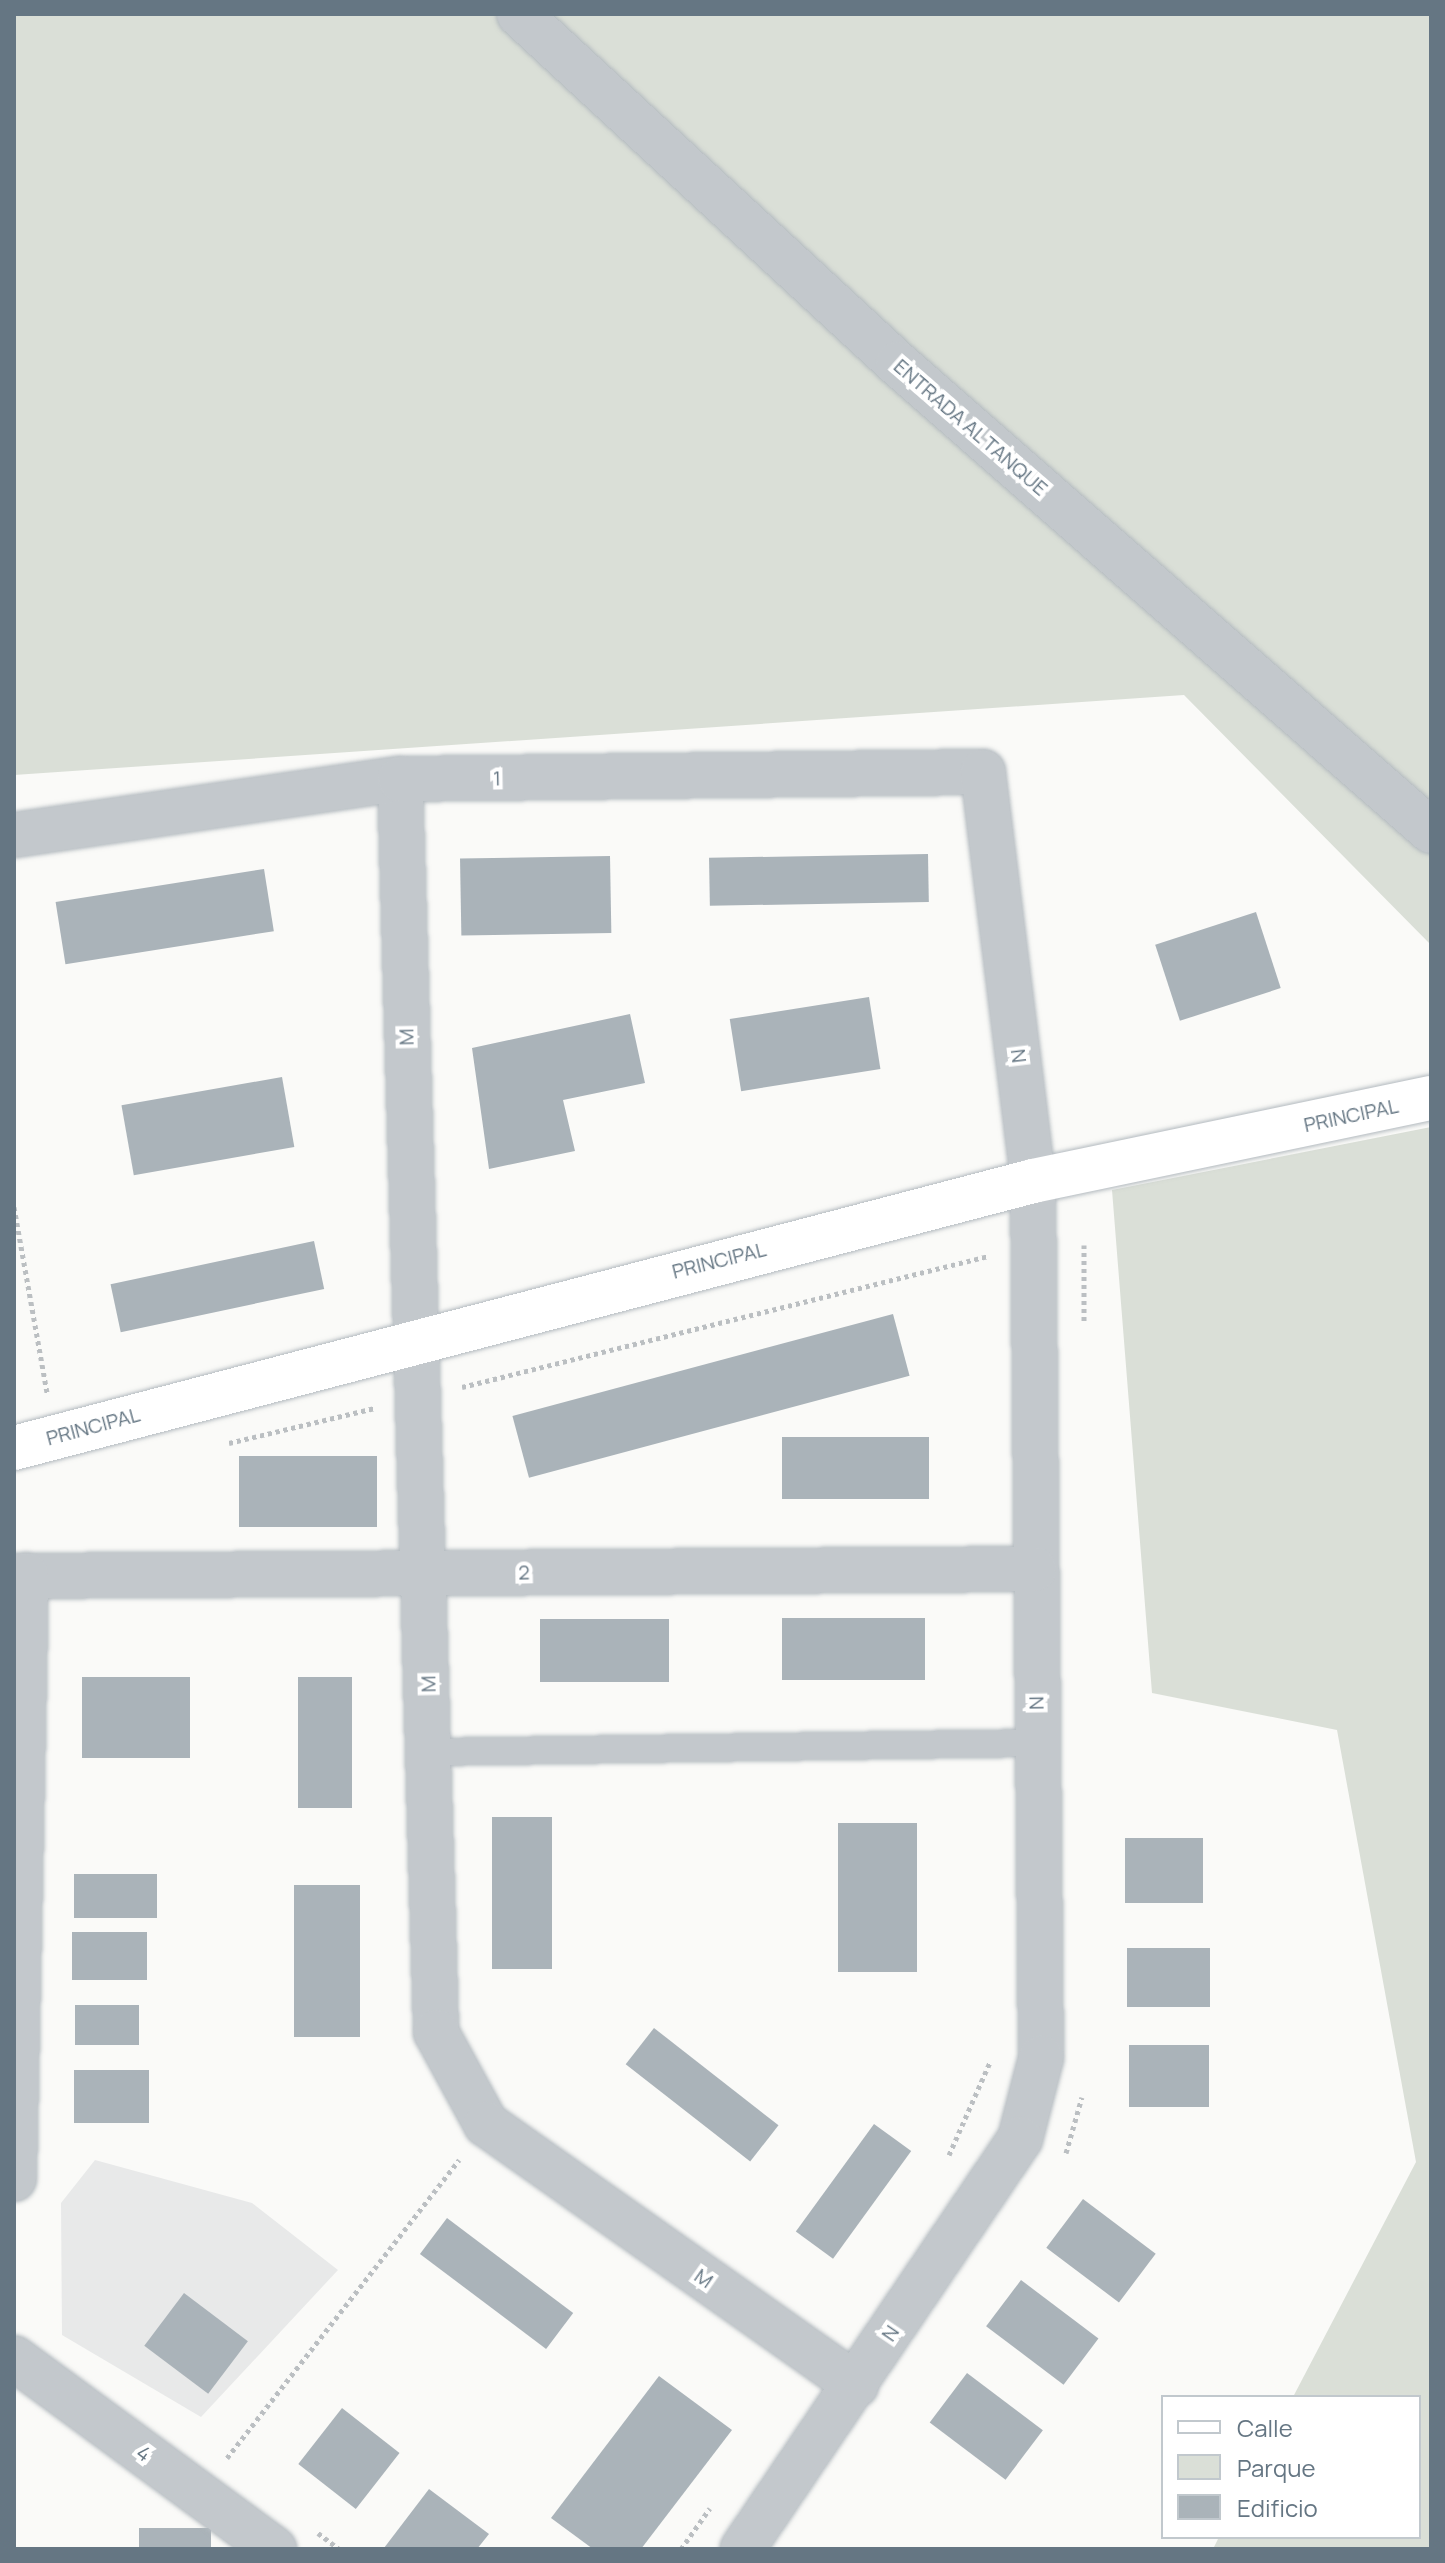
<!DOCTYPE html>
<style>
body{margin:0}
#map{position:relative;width:1445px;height:2563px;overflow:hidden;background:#fafaf8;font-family:Manrope,sans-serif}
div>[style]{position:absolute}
.built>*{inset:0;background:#e8e9e9}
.green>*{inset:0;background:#dadfd7}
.building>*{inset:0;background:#aab3b9;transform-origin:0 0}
.path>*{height:5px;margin-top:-2.5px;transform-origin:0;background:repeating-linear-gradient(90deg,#bbbfc2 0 4px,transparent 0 8px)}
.roads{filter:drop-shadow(0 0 2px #b3babf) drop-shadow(0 0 2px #b3babf)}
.lane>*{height:26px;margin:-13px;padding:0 13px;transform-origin:13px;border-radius:13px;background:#c3c8cc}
.street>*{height:44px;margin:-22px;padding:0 22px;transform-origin:22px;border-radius:22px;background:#c3c8cc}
.secondary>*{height:44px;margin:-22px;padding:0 22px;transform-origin:22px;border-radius:22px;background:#fff}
span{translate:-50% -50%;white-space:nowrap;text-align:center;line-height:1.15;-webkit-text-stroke:8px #fff;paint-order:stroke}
.street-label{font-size:20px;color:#657683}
.frame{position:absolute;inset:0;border:16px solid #657683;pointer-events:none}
.legend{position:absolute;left:1161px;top:2395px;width:260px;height:144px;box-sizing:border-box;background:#fff;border:2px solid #c1c8cd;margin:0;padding:10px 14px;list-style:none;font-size:24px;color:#657683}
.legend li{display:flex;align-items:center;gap:16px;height:40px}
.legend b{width:40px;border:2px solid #c1c8cd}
</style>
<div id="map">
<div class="built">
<i style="clip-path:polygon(95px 2160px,252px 2203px,338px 2270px,201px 2417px,62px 2335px,61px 2203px)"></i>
</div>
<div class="green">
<i style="clip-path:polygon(14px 14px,1431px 14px,1431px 945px,1184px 695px,14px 775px)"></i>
<i style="clip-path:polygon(1431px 1127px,1431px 2549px,1213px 2549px,1219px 2537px,1419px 2537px,1419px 2397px,1293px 2397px,1416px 2162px,1337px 1730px,1152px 1693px,1112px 1190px)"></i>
</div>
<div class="building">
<i style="left:928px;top:854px;width:48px;height:219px;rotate:89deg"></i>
<i style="left:610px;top:856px;width:77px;height:150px;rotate:89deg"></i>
<i style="left:264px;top:869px;width:63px;height:211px;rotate:81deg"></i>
<i style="left:1256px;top:912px;width:80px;height:106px;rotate:72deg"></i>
<i style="left:869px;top:997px;width:73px;height:141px;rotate:81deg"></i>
<i style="clip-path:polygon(630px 1014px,645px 1083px,563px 1100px,575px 1151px,489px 1169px,472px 1048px)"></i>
<i style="left:282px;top:1077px;width:71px;height:163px;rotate:80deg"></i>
<i style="left:314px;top:1241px;width:49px;height:208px;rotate:78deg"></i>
<i style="left:893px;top:1314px;width:64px;height:394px;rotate:75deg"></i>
<i style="left:782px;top:1437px;width:147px;height:62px"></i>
<i style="left:239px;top:1456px;width:138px;height:71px"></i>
<i style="left:782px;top:1618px;width:143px;height:62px"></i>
<i style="left:540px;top:1619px;width:129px;height:63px"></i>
<i style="left:82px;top:1677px;width:108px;height:81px"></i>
<i style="left:298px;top:1677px;width:54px;height:131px"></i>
<i style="left:492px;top:1817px;width:60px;height:152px"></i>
<i style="left:838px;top:1823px;width:79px;height:149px"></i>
<i style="left:1125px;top:1838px;width:78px;height:65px"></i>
<i style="left:74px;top:1874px;width:83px;height:44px"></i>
<i style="left:294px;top:1885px;width:66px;height:152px"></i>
<i style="left:72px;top:1932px;width:75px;height:48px"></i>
<i style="left:1127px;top:1948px;width:83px;height:59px"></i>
<i style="left:75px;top:2005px;width:64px;height:40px"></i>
<i style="left:654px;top:2028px;width:158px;height:46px;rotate:38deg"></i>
<i style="left:1129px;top:2045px;width:80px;height:62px"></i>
<i style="left:74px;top:2070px;width:75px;height:53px"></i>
<i style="left:874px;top:2124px;width:46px;height:133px;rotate:36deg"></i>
<i style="left:1083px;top:2199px;width:91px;height:61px;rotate:37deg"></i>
<i style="left:447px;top:2218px;width:158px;height:45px;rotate:37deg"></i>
<i style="left:1021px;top:2280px;width:97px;height:58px;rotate:37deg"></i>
<i style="left:184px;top:2293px;width:80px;height:66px;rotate:37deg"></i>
<i style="left:967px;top:2373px;width:95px;height:62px;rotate:37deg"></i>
<i style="clip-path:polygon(659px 2376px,732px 2430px,641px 2549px,593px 2549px,551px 2518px)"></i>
<i style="left:342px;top:2408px;width:73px;height:71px;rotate:38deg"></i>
<i style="clip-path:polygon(429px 2489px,489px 2534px,477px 2549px,384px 2548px)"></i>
<i style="left:139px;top:2528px;width:72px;height:21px"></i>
</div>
<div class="path">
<i style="left:14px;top:1207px;width:189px;rotate:79.9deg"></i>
<i style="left:1084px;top:1245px;width:79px;rotate:90deg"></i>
<i style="left:462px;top:1387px;width:542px;rotate:-13.98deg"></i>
<i style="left:229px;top:1443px;width:150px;rotate:-13.5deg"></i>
<i style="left:1066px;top:2153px;width:58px;rotate:-74.1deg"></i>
<i style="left:949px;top:2155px;width:102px;rotate:-66.2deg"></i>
<i style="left:227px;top:2458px;width:378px;rotate:-52.1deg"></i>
<i style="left:318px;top:2533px;width:26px;rotate:37deg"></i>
<i style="left:681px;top:2549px;width:50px;rotate:-54.7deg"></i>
</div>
<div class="roads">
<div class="lane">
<i style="left:430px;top:1752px;width:606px;rotate:-0.85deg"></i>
</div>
<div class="street">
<i style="left:519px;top:14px;width:516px;rotate:42.72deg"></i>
<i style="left:898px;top:364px;width:709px;rotate:41.22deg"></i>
<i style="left:400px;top:779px;width:1254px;rotate:88.35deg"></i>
<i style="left:436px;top:2032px;width:105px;rotate:61.5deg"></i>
<i style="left:486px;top:2124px;width:453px;rotate:35.2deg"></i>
<i style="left:14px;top:835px;width:390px;rotate:-8.3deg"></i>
<i style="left:400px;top:779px;width:583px;rotate:-0.69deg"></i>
<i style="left:983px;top:772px;width:412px;rotate:83deg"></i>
<i style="left:1033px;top:1181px;width:877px;rotate:89.48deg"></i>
<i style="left:1041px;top:2058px;width:84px;rotate:104.5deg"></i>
<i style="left:1020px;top:2139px;width:495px;rotate:124.1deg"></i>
<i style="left:14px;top:1576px;width:1020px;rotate:-0.39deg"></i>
<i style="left:14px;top:2179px;width:604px;rotate:-88.86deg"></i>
<i style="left:14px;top:2358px;width:323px;rotate:36.3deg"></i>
</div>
<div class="secondary">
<i style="left:14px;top:1448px;width:1053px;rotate:-14.68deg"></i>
<i style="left:1033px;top:1181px;width:407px;rotate:-11.8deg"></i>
</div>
</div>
<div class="street-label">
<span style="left:971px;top:427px;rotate:41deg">ENTRADA AL TANQUE</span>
<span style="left:497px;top:778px;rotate:-1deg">1</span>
<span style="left:406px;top:1037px;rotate:-91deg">M</span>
<span style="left:1018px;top:1056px;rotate:-97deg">N</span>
<span style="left:1351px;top:1115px;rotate:-12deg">PRINCIPAL</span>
<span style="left:719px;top:1260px;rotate:-14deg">PRINCIPAL</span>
<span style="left:93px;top:1426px;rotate:-15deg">PRINCIPAL</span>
<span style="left:524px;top:1572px;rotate:-1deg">2</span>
<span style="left:428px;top:1684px;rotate:-91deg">M</span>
<span style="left:1036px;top:1703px;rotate:-91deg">N</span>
<span style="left:704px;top:2278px;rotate:35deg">M</span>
<span style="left:890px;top:2333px;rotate:-56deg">N</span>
<span style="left:144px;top:2453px;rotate:37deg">4</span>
</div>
<div class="frame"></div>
<ul class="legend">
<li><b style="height:10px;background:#fff"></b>Calle</li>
<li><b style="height:22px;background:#dadfd7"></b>Parque</li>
<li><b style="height:22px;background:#aab3b9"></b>Edificio</li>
</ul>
</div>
